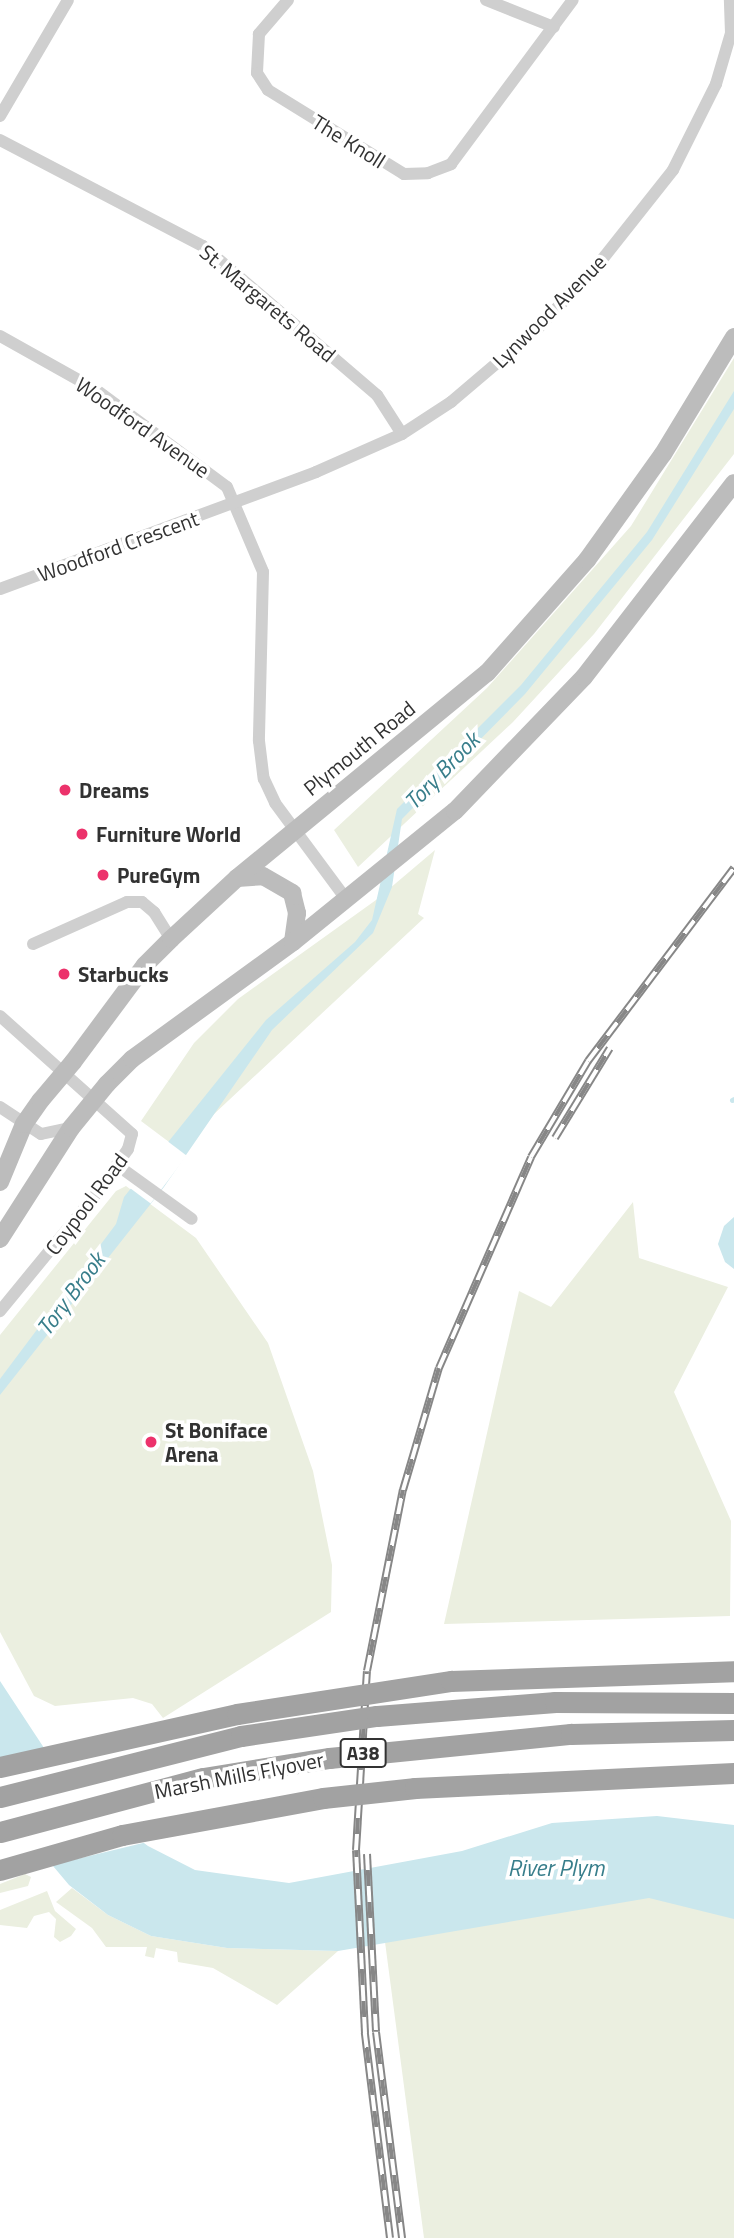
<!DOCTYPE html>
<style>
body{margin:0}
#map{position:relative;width:734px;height:2238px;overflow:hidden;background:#fff;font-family:"Titillium Web",sans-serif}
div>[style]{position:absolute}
.green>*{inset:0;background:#ebefe0}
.water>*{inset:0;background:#cae7ed}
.pier>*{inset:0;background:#fff;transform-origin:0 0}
.stream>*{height:5px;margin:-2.5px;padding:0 2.5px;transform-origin:2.5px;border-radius:2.5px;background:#cae7ed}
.minor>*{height:12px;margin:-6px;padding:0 6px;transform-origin:6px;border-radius:6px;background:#cfcfcf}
.secondary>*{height:18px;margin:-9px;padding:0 9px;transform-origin:9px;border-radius:9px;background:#bcbcbc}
.trunk>*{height:21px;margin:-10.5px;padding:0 10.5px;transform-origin:10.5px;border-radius:10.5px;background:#a2a2a2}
.rail>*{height:8px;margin-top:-4px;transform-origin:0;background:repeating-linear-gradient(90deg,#fff 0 16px,#878787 0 32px);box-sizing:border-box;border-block:2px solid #878787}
.secondary-bridge>*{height:18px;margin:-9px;padding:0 9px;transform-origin:9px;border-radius:9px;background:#bcbcbc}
.trunk-bridge>*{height:21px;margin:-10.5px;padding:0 10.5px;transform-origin:10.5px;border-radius:10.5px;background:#a2a2a2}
.dots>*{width:19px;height:19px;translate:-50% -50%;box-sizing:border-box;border:4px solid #fff;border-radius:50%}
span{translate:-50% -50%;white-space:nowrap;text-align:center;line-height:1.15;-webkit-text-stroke:7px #fff;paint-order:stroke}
.shield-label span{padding:2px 5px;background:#fff;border:2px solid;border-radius:5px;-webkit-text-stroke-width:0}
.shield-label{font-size:19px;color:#323232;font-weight:700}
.street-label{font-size:21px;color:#323232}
.poi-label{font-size:21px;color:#323232;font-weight:700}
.left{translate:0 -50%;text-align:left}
.water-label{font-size:23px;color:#387e8b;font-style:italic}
</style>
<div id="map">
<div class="green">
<i style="clip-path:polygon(734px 358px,734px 454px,594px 634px,513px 722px,358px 867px,334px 830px,487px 688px,631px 526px)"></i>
<i style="clip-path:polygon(435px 850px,418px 914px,424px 918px,213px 1115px,185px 1154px,141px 1121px,194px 1043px,238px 999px,376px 900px)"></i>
<i style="clip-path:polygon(126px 1186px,196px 1238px,268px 1343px,313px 1471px,332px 1565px,331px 1612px,163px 1718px,152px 1704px,133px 1698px,55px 1706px,34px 1696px,0 1632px,0 1335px,116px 1191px)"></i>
<i style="clip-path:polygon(633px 1202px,639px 1258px,728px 1287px,674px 1392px,731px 1521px,730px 1616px,444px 1624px,519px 1291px,551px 1307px)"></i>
<i style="clip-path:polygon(25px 1874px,31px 1877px,28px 1886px,0 1893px,0 1884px)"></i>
<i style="clip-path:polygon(734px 1887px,734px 2238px,424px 2238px,385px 1942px,460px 1929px,597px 1889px)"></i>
<i style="clip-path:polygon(72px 1888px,108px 1915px,151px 1936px,227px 1948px,338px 1951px,277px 2005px,213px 1968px,178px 1962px,177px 1952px,156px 1948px,154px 1958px,145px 1956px,147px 1947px,106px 1947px,92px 1928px,56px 1902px)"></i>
<i style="clip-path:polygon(47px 1891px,55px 1911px,76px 1929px,71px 1936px,60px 1942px,54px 1937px,56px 1919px,49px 1912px,34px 1916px,27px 1928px,0 1925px,0 1910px)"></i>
</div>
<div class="water">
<i style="clip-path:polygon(734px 391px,734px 409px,652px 540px,525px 694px,402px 819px,392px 887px,373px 933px,272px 1030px,164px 1187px,0 1395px,0 1379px,116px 1224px,124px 1197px,266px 1020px,355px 942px,372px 920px,397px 809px,521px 685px,647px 532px)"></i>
<i style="clip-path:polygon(734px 1217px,734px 1269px,725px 1262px,718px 1244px,724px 1226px)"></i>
<i style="clip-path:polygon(0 1681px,71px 1789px,148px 1846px,195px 1870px,289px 1883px,462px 1851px,552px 1823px,657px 1816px,734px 1825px,734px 1919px,649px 1898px,338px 1951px,227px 1948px,151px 1936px,108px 1915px,69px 1885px,0 1803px)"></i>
</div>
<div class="pier">
<i style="left:166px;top:1140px;width:26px;height:60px;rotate:37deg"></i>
<i style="clip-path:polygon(50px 1752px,74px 1787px,147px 1842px,48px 1866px,0 1809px,0 1764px)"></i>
</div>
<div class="stream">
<i style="left:732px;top:1100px;width:2px;rotate:-27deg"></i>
</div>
<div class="minor">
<i style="left:288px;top:0;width:45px;rotate:130.5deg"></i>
<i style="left:259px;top:34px;width:39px;rotate:93deg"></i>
<i style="left:257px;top:73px;width:20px;rotate:57deg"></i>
<i style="left:268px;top:90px;width:160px;rotate:31.7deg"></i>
<i style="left:404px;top:174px;width:24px;rotate:-2deg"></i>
<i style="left:428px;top:173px;width:25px;rotate:-21deg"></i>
<i style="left:451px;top:164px;width:204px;rotate:-53.4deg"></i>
<i style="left:486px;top:0;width:73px;rotate:21.7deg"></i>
<i style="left:0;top:116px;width:134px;rotate:-59.6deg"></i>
<i style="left:0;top:140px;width:229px;rotate:27.6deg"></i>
<i style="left:203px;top:246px;width:229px;rotate:40.6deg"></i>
<i style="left:377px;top:395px;width:46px;rotate:57.3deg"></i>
<i style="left:0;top:336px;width:109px;rotate:29.2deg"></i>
<i style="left:95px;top:389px;width:164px;rotate:36.6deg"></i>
<i style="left:227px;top:487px;width:92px;rotate:67deg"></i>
<i style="left:263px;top:572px;width:169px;rotate:91.4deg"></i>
<i style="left:259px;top:741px;width:38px;rotate:83deg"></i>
<i style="left:264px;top:779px;width:26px;rotate:65deg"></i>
<i style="left:275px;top:803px;width:119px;rotate:53.5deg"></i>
<i style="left:0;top:589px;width:337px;rotate:-20.3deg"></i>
<i style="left:316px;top:472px;width:94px;rotate:-23.8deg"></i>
<i style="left:402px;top:434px;width:59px;rotate:-33.1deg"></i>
<i style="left:451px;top:402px;width:114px;rotate:-40.4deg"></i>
<i style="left:538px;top:328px;width:86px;rotate:-46.4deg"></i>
<i style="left:597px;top:266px;width:122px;rotate:-51.6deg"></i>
<i style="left:673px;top:170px;width:96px;rotate:-63.4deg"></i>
<i style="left:716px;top:84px;width:53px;rotate:-73.6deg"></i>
<i style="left:731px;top:33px;width:33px;rotate:-92deg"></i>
<i style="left:33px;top:944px;width:103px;rotate:-24.1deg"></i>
<i style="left:127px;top:902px;width:15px"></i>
<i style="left:142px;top:902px;width:16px;rotate:40deg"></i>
<i style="left:154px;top:912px;width:32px;rotate:58deg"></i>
<i style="left:0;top:1016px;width:177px;rotate:41.8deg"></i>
<i style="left:132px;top:1134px;width:16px;rotate:105deg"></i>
<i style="left:128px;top:1149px;width:54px;rotate:125.2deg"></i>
<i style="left:97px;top:1193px;width:153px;rotate:129.4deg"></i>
<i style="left:0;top:1107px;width:49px;rotate:33.4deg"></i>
<i style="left:41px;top:1134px;width:30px;rotate:-12deg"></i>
<i style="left:117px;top:1165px;width:92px;rotate:35.8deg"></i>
</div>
<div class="secondary">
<i style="left:237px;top:878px;width:26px;rotate:-4deg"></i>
<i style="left:263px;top:876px;width:34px;rotate:30deg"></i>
<i style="left:292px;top:893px;width:21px;rotate:76deg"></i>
<i style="left:297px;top:913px;width:29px;rotate:98deg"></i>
<i style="left:73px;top:1062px;width:121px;rotate:-53.4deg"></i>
<i style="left:145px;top:965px;width:37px;rotate:-45deg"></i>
<i style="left:171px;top:939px;width:90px;rotate:-42.7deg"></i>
<i style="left:237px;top:878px;width:323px;rotate:-39.4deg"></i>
<i style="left:487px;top:673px;width:151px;rotate:-48.5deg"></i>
<i style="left:587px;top:560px;width:130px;rotate:-54.4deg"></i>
<i style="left:663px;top:454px;width:137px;rotate:-58.7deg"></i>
<i style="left:107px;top:1084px;width:35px;rotate:-45deg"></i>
<i style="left:132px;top:1059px;width:199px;rotate:-36deg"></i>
<i style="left:293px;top:942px;width:208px;rotate:-39deg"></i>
<i style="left:455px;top:811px;width:186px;rotate:-46.1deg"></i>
<i style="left:584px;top:677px;width:245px;rotate:-52.3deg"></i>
<i style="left:0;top:1182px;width:63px;rotate:-67.5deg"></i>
<i style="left:24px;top:1124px;width:29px;rotate:-55deg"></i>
<i style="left:0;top:1239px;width:132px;rotate:-57.4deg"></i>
</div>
<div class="trunk">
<i style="left:0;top:1797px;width:249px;rotate:-14.2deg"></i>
</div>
<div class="rail">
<i style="left:555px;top:1138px;width:105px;rotate:-58.6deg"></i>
<i style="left:367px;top:1854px;width:178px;rotate:87.1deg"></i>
<i style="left:376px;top:2032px;width:208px;rotate:82.8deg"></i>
<i style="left:390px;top:2238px;width:207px;rotate:-97deg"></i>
<i style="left:365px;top:2033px;width:183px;rotate:-92.8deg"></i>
<i style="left:356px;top:1850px;width:179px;rotate:-86.5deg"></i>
<i style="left:367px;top:1671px;width:185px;rotate:-78.8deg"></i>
<i style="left:403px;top:1490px;width:127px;rotate:-73.6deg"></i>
<i style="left:439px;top:1368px;width:230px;rotate:-66.4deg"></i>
<i style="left:531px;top:1157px;width:112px;rotate:-59.3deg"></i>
<i style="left:588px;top:1061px;width:242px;rotate:-52.9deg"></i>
</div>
<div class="secondary-bridge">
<i style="left:41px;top:1100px;width:50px;rotate:-49.9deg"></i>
<i style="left:71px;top:1128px;width:57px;rotate:-50.7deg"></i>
</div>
<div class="trunk-bridge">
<i style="left:241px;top:1736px;width:137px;rotate:-8.4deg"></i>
<i style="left:377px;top:1716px;width:179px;rotate:-4.5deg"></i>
<i style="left:555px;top:1702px;width:179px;rotate:0.3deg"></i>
<i style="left:0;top:1767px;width:243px;rotate:-12.6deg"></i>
<i style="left:237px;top:1714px;width:217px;rotate:-8.8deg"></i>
<i style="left:451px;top:1681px;width:283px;rotate:-2deg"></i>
<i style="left:0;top:1832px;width:210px;rotate:-14.9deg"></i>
<i style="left:203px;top:1778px;width:128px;rotate:-9deg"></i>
<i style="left:329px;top:1758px;width:243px;rotate:-5.7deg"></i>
<i style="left:571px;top:1734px;width:163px;rotate:-1.4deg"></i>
<i style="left:0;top:1870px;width:127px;rotate:-16deg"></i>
<i style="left:122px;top:1835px;width:204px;rotate:-10.4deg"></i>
<i style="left:323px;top:1798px;width:93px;rotate:-6.2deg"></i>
<i style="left:415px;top:1788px;width:319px;rotate:-2.7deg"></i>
</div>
<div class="dots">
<i style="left:65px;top:790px;background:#ec326b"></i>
<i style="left:82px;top:834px;background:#ec326b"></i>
<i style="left:103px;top:875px;background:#ec326b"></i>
<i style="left:64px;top:974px;background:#ec326b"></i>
<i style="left:151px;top:1442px;background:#ec326b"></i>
</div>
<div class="shield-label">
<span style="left:363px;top:1753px">A38</span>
</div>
<div class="street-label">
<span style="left:349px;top:141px;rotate:32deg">The Knoll</span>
<span style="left:268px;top:303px;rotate:40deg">St. Margarets Road</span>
<span style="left:549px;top:311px;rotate:-45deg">Lynwood Avenue</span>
<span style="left:143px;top:427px;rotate:35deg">Woodford Avenue</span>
<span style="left:118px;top:546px;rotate:-20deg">Woodford Crescent</span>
<span style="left:359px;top:748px;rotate:-39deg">Plymouth Road</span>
<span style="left:86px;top:1204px;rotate:-53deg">Coypool Road</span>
<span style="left:239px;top:1775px;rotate:-11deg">Marsh Mills Flyover</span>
</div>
<div class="poi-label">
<span class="left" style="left:79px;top:790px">Dreams</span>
<span class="left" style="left:96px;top:834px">Furniture World</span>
<span class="left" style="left:117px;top:875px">PureGym</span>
<span class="left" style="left:78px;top:974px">Starbucks</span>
<span class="left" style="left:165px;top:1442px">St Boniface<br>Arena</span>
</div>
<div class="water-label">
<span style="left:442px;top:771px;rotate:-46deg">Tory Brook</span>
<span style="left:71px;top:1294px;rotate:-53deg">Tory Brook</span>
<span style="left:556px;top:1868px">River Plym</span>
</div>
</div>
